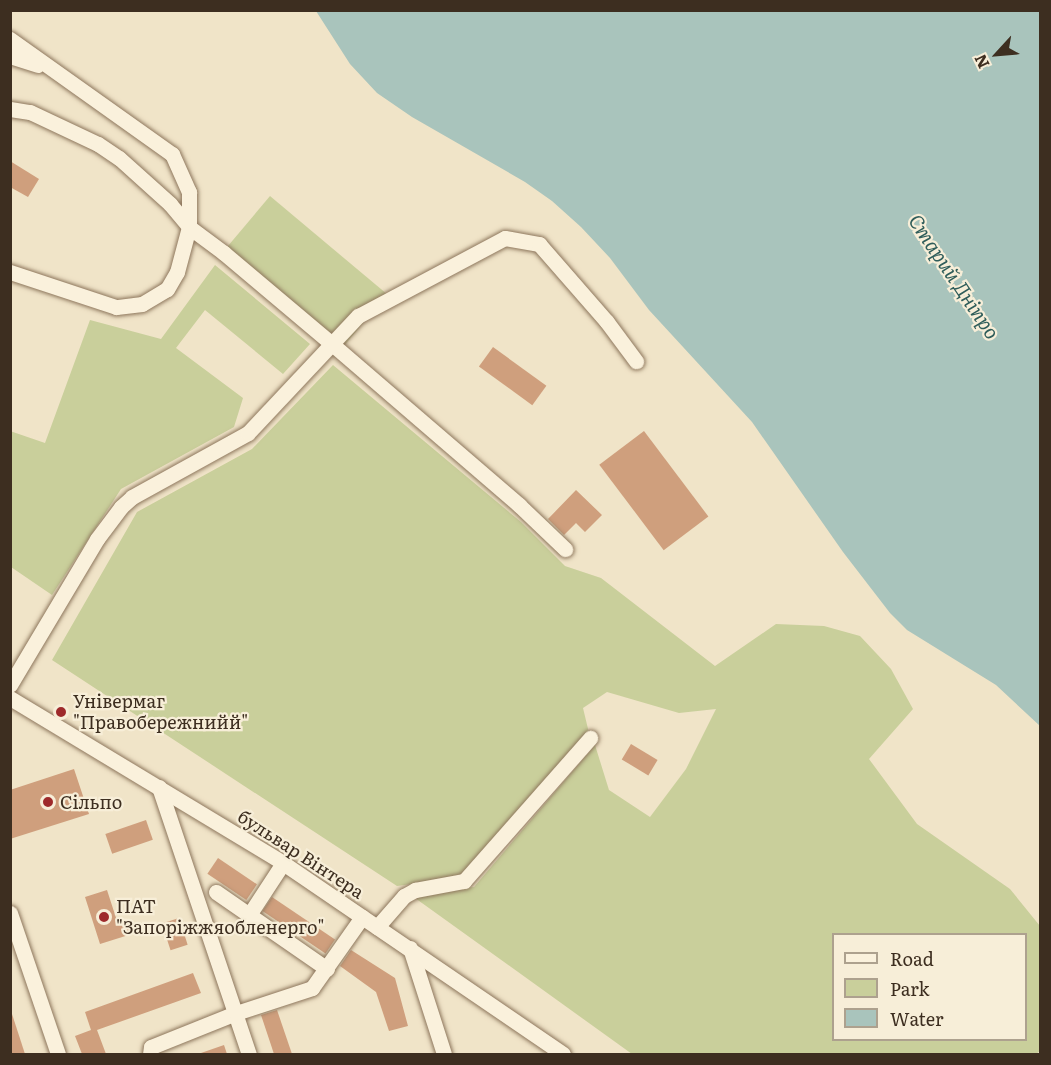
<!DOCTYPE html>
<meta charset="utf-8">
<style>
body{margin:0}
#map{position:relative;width:1051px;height:1065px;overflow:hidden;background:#f0e4c8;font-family:Literata,serif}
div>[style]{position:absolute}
.green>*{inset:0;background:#c9cf9b;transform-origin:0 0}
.water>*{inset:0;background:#a9c4bc}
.building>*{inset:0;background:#cf9f7d;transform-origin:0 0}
.roads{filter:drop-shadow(0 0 2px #8d765c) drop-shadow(0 0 2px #8d765c)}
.minor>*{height:15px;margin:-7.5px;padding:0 7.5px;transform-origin:7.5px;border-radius:7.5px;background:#faf1dc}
.dots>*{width:16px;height:16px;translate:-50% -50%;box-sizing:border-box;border:3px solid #f7eed8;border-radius:50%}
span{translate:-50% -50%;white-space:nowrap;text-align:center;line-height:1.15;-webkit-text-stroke:4.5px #f7eed8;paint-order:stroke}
.poi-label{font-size:18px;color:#3d2e20}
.left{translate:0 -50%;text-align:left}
.street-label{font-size:18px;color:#3d2e20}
.water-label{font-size:20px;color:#2f5d5a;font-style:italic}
.frame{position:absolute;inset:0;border:12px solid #3d2e20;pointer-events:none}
.legend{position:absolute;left:832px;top:933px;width:195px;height:108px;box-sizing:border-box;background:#f7eed8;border:2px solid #ada18e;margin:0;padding:8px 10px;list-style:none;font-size:18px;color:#3d2e20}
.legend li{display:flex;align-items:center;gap:12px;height:30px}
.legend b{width:30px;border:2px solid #ada18e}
.north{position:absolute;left:967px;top:24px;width:60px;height:60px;-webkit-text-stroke:4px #f7eed8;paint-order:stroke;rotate:244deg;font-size:16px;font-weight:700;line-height:24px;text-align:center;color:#3d2e20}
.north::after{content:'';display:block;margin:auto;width:21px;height:27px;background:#3d2e20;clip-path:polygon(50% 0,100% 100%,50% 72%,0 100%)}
</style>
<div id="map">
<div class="green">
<i style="left:270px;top:196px;width:153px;height:68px;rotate:40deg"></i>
<i style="clip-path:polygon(215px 265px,310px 344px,283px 374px,205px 310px,176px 348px,243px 398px,234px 427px,121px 489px,52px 595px,11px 567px,10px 431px,45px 443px,90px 320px,161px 339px)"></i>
<i style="clip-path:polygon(evenodd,333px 365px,521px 522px,565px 566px,601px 578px,715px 666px,776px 624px,824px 626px,860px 636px,891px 669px,913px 709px,869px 759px,917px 824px,1010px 889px,1040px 926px,1040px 1051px,1036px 1054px,632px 1054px,415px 898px,424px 893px,474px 887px,595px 745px,609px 790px,650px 817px,686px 769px,716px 709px,679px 713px,607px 692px,583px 708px,589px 733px,464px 877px,397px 886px,52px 660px,137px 512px,252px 449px,333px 365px,834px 934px,1026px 934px,1026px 1040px,834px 1040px,834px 934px)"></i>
</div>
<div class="water">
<i style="clip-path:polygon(316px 11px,1040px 11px,1040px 726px,996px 685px,907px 630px,890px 613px,843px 552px,752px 422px,649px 310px,610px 258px,581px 227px,552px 201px,525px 182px,412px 117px,377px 93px,350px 64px)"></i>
</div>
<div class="building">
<i style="clip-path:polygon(10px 161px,39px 179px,28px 197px,10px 187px)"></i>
<i style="left:493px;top:347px;width:66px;height:24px;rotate:36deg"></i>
<i style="left:644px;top:431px;width:107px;height:56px;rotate:53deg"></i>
<i style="clip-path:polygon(576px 490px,602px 515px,585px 532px,576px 523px,564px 535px,548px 519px)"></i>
<i style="left:631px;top:744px;width:31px;height:18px;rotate:31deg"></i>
<i style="clip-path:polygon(74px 769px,89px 814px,10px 839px,10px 790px)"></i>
<i style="left:146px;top:820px;width:21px;height:43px;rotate:71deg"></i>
<i style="left:218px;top:858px;width:47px;height:19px;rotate:34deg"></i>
<i style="clip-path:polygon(107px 890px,118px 924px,131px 920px,135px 933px,100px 944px,85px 897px)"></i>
<i style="left:272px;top:897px;width:76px;height:17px;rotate:34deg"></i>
<i style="left:179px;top:918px;width:28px;height:18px;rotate:72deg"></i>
<i style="clip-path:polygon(351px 950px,395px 978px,408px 1026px,389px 1031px,376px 992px,340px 966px)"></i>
<i style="clip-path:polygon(193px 973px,201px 993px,97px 1030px,106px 1054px,82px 1054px,75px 1036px,91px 1030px,85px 1012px)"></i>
<i style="clip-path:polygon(277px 1010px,292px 1054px,274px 1054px,261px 1015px)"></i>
<i style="clip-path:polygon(10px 1014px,12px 1014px,25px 1054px,10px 1054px)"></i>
<i style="clip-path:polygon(224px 1045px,227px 1054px,201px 1054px,201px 1053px)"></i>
</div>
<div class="roads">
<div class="minor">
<i style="left:10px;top:39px;width:199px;rotate:35.4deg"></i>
<i style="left:172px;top:154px;width:42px;rotate:65.9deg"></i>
<i style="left:189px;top:192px;width:35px;rotate:90deg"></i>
<i style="left:189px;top:227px;width:47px;rotate:104.9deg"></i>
<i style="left:177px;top:272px;width:20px;rotate:120deg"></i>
<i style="left:167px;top:289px;width:29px;rotate:149deg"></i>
<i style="left:142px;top:304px;width:26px;rotate:173deg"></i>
<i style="left:116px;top:307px;width:112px;rotate:-161.7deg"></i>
<i style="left:10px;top:56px;width:29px;rotate:18deg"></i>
<i style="left:10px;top:109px;width:20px;rotate:9deg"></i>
<i style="left:30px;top:112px;width:75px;rotate:25.2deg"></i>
<i style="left:98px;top:144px;width:25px;rotate:34deg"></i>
<i style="left:119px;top:158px;width:69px;rotate:42deg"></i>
<i style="left:170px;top:204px;width:30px;rotate:50deg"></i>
<i style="left:189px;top:227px;width:44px;rotate:36.6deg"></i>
<i style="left:224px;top:253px;width:141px;rotate:40.1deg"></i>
<i style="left:332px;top:344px;width:247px;rotate:40.7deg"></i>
<i style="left:519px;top:505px;width:64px;rotate:43.7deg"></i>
<i style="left:10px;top:685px;width:170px;rotate:-59.2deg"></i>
<i style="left:97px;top:539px;width:40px;rotate:-53deg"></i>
<i style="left:121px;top:507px;width:15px;rotate:-42deg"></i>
<i style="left:132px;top:497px;width:132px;rotate:-28.9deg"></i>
<i style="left:248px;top:433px;width:161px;rotate:-46.8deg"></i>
<i style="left:358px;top:316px;width:166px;rotate:-28deg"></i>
<i style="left:505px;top:238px;width:35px;rotate:10deg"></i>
<i style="left:539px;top:244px;width:103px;rotate:48.9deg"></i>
<i style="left:607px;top:322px;width:49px;rotate:53.4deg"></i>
<i style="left:10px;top:698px;width:319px;rotate:31.1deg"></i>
<i style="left:283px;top:863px;width:339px;rotate:34.3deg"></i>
<i style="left:159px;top:787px;width:282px;rotate:71.4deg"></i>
<i style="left:216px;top:892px;width:135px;rotate:34.7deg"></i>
<i style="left:10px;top:913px;width:149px;rotate:71.2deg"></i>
<i style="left:249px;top:915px;width:62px;rotate:-56.8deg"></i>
<i style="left:377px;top:927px;width:41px;rotate:-48.9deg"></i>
<i style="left:404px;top:896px;width:13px;rotate:-29deg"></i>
<i style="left:415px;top:890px;width:50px;rotate:-10.4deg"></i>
<i style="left:464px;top:881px;width:191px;rotate:-48.6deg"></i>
<i style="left:410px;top:948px;width:111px;rotate:72.2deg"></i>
<i style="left:150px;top:1054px;width:7px;rotate:-82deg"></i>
<i style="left:151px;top:1047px;width:92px;rotate:-21.8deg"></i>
<i style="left:236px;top:1013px;width:80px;rotate:-18.2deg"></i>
<i style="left:312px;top:988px;width:87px;rotate:-54.8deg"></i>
</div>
</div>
<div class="dots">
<i style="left:61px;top:712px;background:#9e2a2b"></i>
<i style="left:48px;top:802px;background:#9e2a2b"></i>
<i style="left:104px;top:917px;background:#9e2a2b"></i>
</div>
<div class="poi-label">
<span class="left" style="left:73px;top:712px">Універмаг<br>"Правобережнийй"</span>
<span class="left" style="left:60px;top:802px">Сільпо</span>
<span class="left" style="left:116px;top:917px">ПАТ<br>"Запоріжжяобленерго"</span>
</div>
<div class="street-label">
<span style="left:301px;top:854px;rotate:33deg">бульвар Вінтера</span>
</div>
<div class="water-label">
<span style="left:955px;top:276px;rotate:56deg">Старий Дніпро</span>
</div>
<div class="frame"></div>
<ul class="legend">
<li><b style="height:8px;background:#faf1dc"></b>Road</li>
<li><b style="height:16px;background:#c9cf9b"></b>Park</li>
<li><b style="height:16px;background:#a9c4bc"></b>Water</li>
</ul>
<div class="north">N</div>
</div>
